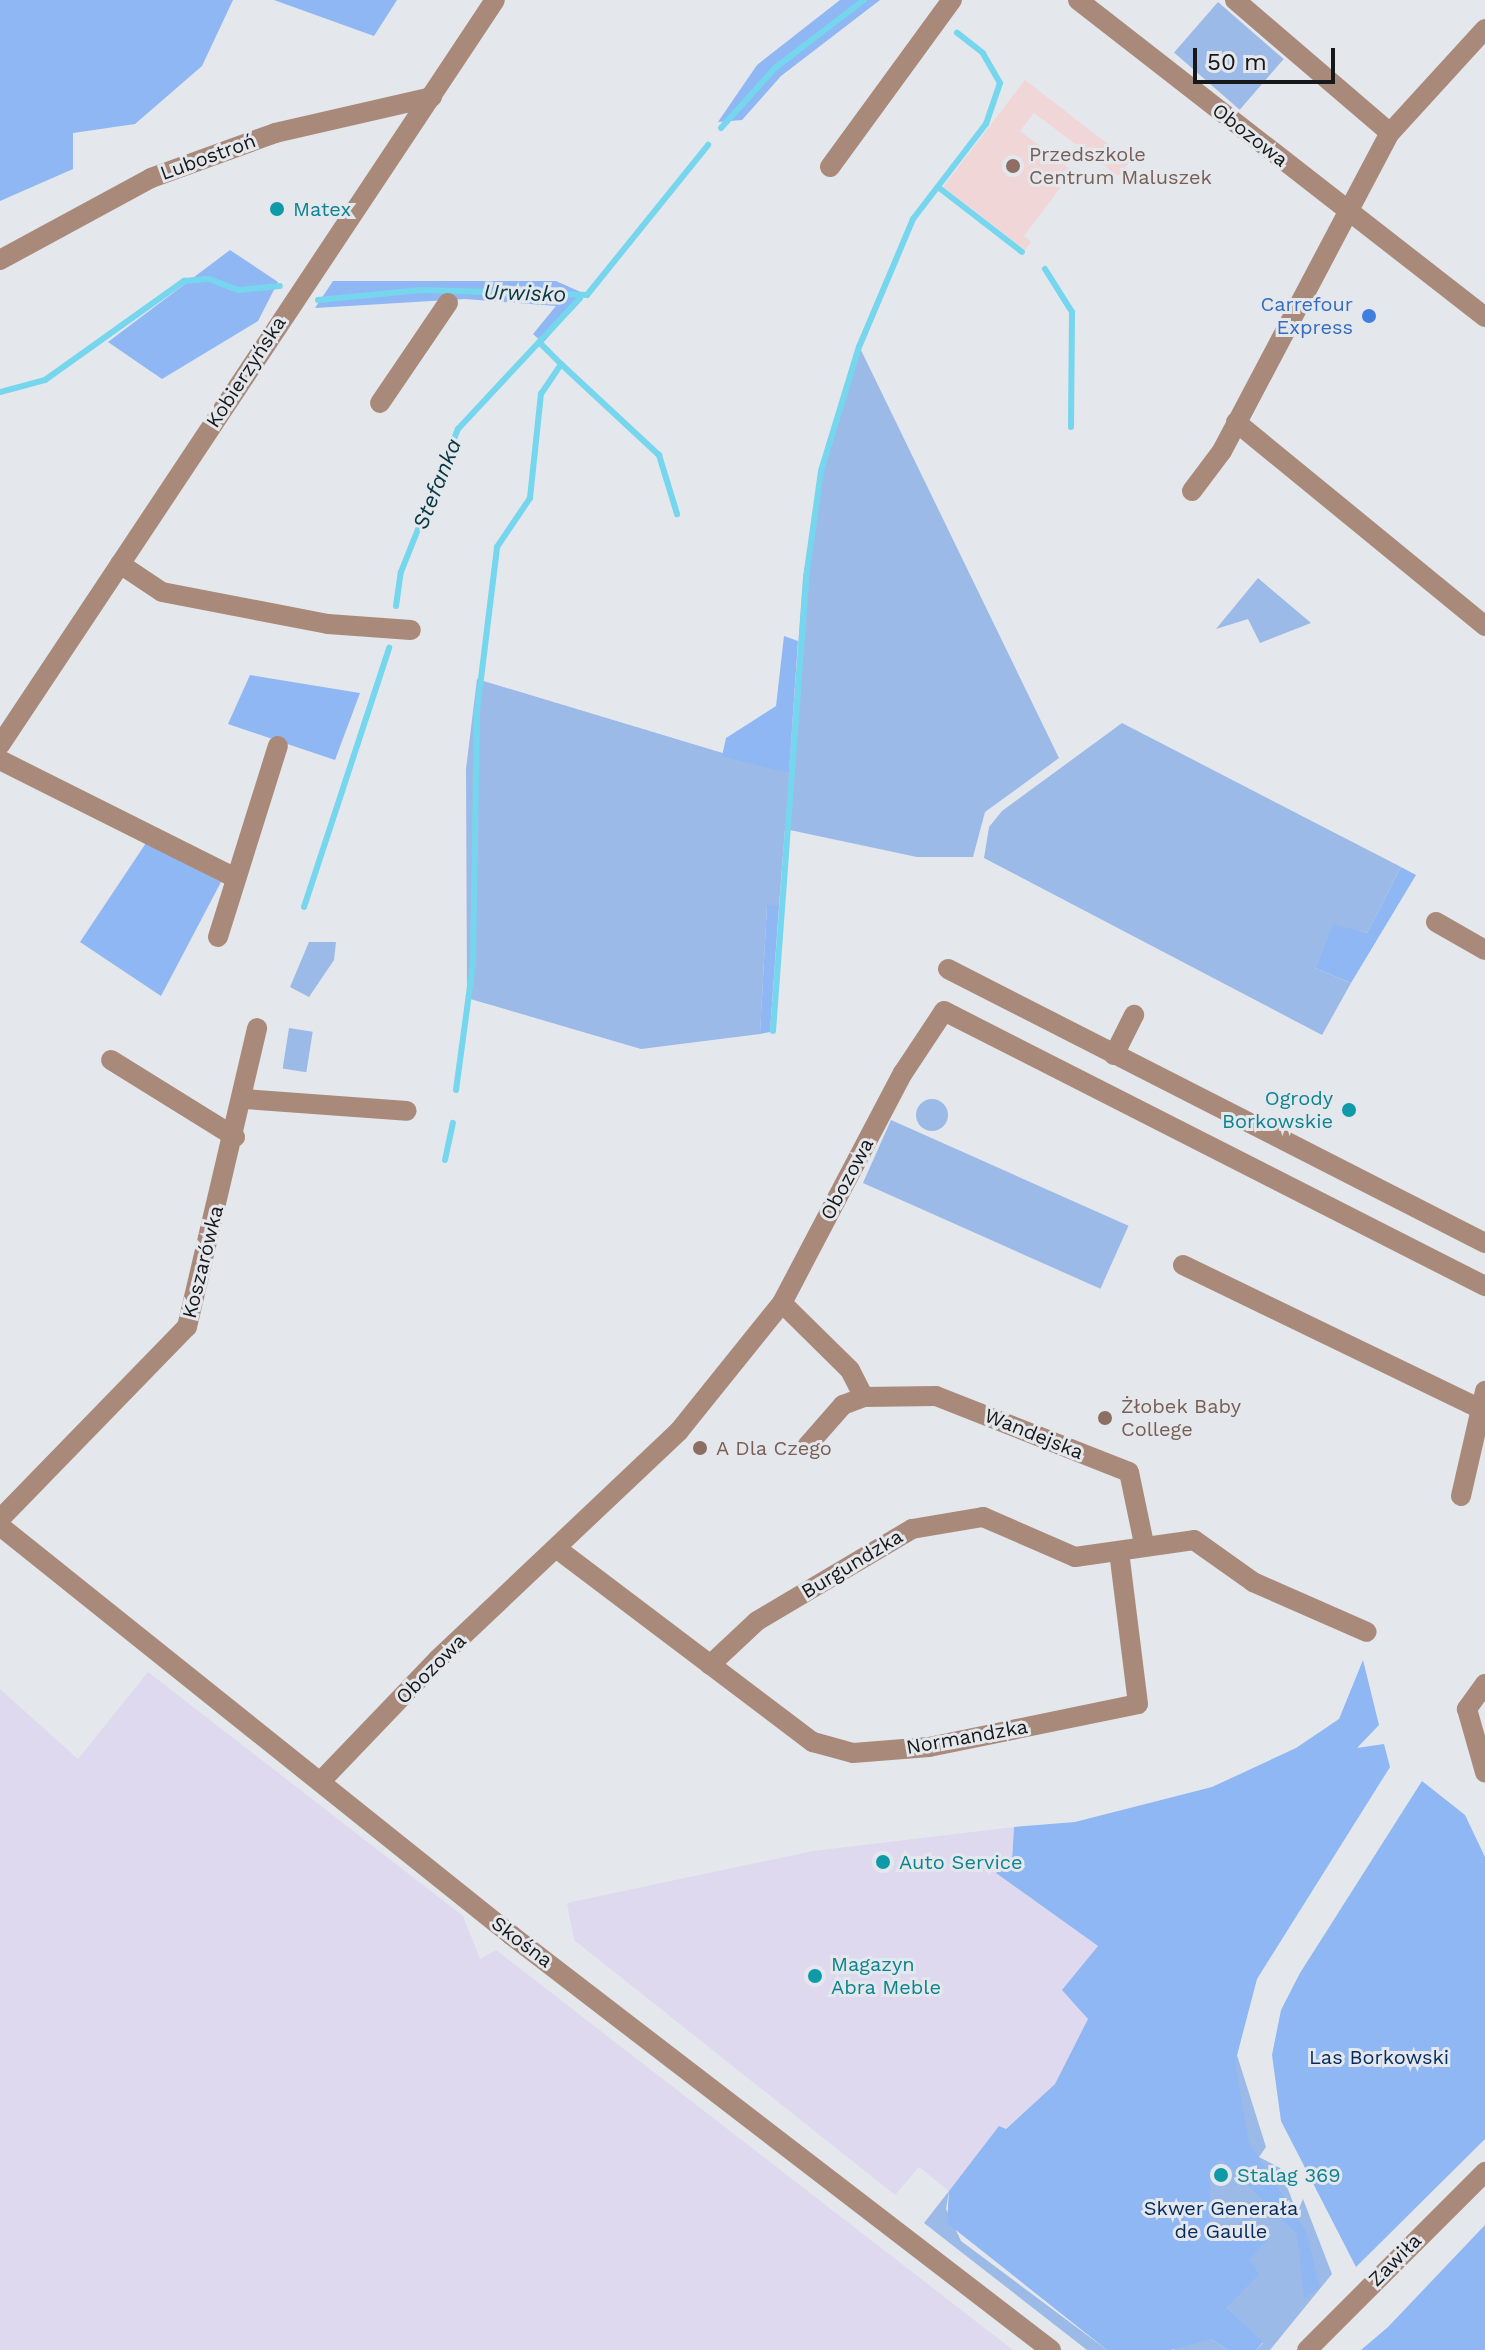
<!DOCTYPE html>
<meta charset="utf-8">
<style>
body{margin:0}
#map{position:relative;width:1485px;height:2350px;overflow:hidden;background:#e4e7ec;font-family:"Work Sans",sans-serif}
div>[style]{position:absolute}
.industrial>*{inset:0;background:#dfd9ef}
.education>*{inset:0;background:#f1d6d8}
.green>*{inset:0;background:#9cbae7;transform-origin:0 0}
.round{border-radius:50%}
.forest>*{inset:0;background:#8eb7f3}
.stream>*{height:6px;margin:-3px;padding:0 3px;transform-origin:3px;border-radius:3px;background:#75d6ee}
.minor>*{height:20px;margin:-10px;padding:0 10px;transform-origin:10px;border-radius:10px;background:#a98a7a}
.tertiary>*{height:20px;margin:-10px;padding:0 10px;transform-origin:10px;border-radius:10px;background:#a98a7a}
.dots>*{width:22px;height:22px;translate:-50% -50%;box-sizing:border-box;border:4px solid #e4e7ec;border-radius:50%}
span{translate:-50% -50%;white-space:nowrap;text-align:center;line-height:1.15;-webkit-text-stroke:6px #e4e7ec;paint-order:stroke}
.street-label{font-size:20px;color:#17181a}
.education-label{font-size:20px;color:#785e54}
.left{translate:0 -50%;text-align:left}
.culture-label{font-size:20px;color:#0d838f}
.right{translate:-100% -50%;text-align:right}
.shop-label{font-size:20px;color:#366cbe}
.park-label{font-size:20px;color:#042a5e}
.water-label{font-size:22px;color:#073741;font-style:italic}
.scale{position:absolute;left:1193px;top:48px;width:142px;height:36px;box-sizing:border-box;border:4px solid #17181a;border-top:0;padding-left:10px;font-size:24px;line-height:28px;white-space:nowrap;color:#17181a;-webkit-text-stroke:6px #e4e7ec;paint-order:stroke}
</style>
<div id="map">
<div class="industrial">
<i style="clip-path:polygon(148px 1672px,463px 1916px,480px 1959px,496px 1950px,1013px 2350px,0 2350px,0 1689px,78px 1759px)"></i>
<i style="clip-path:polygon(1014px 1827px,1012px 1861px,997px 1873px,1098px 1946px,1089px 2019px,1055px 2084px,1005px 2129px,999px 2127px,949px 2191px,919px 2167px,895px 2195px,574px 1940px,567px 1903px,813px 1851px)"></i>
</div>
<div class="education">
<i style="clip-path:polygon(1025px 80px,1130px 161px,1118px 176px,1034px 113px,1020px 131px,1073px 171px,1024px 236px,1031px 242px,1025px 250px,943px 187px)"></i>
</div>
<div class="green">
<i style="left:1218px;top:2px;width:87px;height:67px;rotate:41deg"></i>
<i style="clip-path:polygon(859px 346px,1059px 758px,985px 812px,973px 857px,917px 857px,785px 829px,779px 906px,767px 906px,760px 1034px,641px 1049px,467px 998px,466px 769px,477px 679px,789px 773px,803px 578px,821px 470px)"></i>
<i style="clip-path:polygon(1258px 578px,1311px 623px,1260px 643px,1248px 619px,1216px 629px)"></i>
<i style="clip-path:polygon(1122px 723px,1401px 867px,1367px 933px,1333px 925px,1315px 968px,1351px 983px,1322px 1035px,984px 858px,989px 827px,1002px 811px)"></i>
<i style="clip-path:polygon(309px 942px,336px 942px,334px 960px,309px 997px,290px 987px)"></i>
<i style="left:289px;top:1028px;width:24px;height:41px;rotate:9deg"></i>
<i class="round" style="left:916px;top:1099px;width:32px;height:32px"></i>
<i style="left:891px;top:1120px;width:260px;height:69px;rotate:24deg"></i>
<i style="clip-path:polygon(1241px 2026px,1237px 2055px,1266px 2147px,1259px 2157px,1280px 2168px,1297px 2213px,1303px 2199px,1332px 2274px,1270px 2350px,1256px 2350px,1263px 2343px,1227px 2307px,1164px 2101px)"></i>
<i style="clip-path:polygon(949px 2191px,946px 2209px,961px 2241px,1107px 2350px,1087px 2350px,924px 2223px)"></i>
<i style="clip-path:polygon(1211px 2339px,1228px 2350px,1173px 2350px,1189px 2340px)"></i>
</div>
<div class="forest">
<i style="clip-path:polygon(0 0,233px 0,202px 66px,135px 124px,73px 133px,73px 169px,0 201px)"></i>
<i style="clip-path:polygon(274px 0,397px 0,374px 36px)"></i>
<i style="clip-path:polygon(840px 0,880px 0,781px 76px,742px 120px,718px 122px,757px 65px)"></i>
<i style="clip-path:polygon(230px 250px,278px 282px,258px 321px,162px 379px,108px 342px)"></i>
<i style="clip-path:polygon(333px 281px,556px 281px,585px 294px,543px 343px,533px 334px,556px 306px,465px 299px,315px 308px)"></i>
<i style="clip-path:polygon(784px 636px,798px 641px,789px 773px,722px 756px,726px 738px,776px 706px)"></i>
<i style="clip-path:polygon(250px 675px,360px 693px,335px 760px,228px 724px)"></i>
<i style="clip-path:polygon(146px 843px,221px 882px,161px 996px,80px 942px)"></i>
<i style="clip-path:polygon(1401px 867px,1416px 875px,1351px 983px,1315px 968px,1333px 924px,1367px 933px)"></i>
<i style="clip-path:polygon(767px 905px,779px 906px,770px 1032px,760px 1034px)"></i>
<i style="clip-path:polygon(1363px 1660px,1379px 1725px,1357px 1748px,1384px 1744px,1390px 1767px,1257px 1979px,1235px 2063px,1249px 2143px,1306px 2231px,1320px 2288px,1304px 2298px,1297px 2234px,1222px 2160px,1211px 2170px,1209px 2231px,1232px 2233px,1245px 2216px,1270px 2238px,1249px 2259px,1259px 2274px,1227px 2307px,1263px 2342px,1256px 2350px,1228px 2350px,1211px 2339px,1171px 2350px,1107px 2350px,947px 2223px,949px 2191px,999px 2126px,1006px 2129px,1055px 2084px,1088px 2019px,1062px 1990px,1098px 1946px,996px 1873px,1012px 1861px,1014px 1827px,1075px 1822px,1212px 1787px,1296px 1748px,1339px 1719px)"></i>
<i style="clip-path:polygon(1422px 1781px,1465px 1815px,1485px 1857px,1485px 2139px,1356px 2267px,1281px 2121px,1272px 2055px,1281px 2010px,1300px 1973px)"></i>
<i style="clip-path:polygon(1485px 2225px,1485px 2350px,1361px 2350px,1388px 2327px)"></i>
</div>
<div class="stream">
<i style="left:721px;top:128px;width:81px;rotate:-48deg"></i>
<i style="left:775px;top:68px;width:112px;rotate:-37.4deg"></i>
<i style="left:938px;top:187px;width:106px;rotate:37.7deg"></i>
<i style="left:1045px;top:269px;width:51px;rotate:57.9deg"></i>
<i style="left:1072px;top:312px;width:115px;rotate:90.5deg"></i>
<i style="left:318px;top:300px;width:104px;rotate:-5.5deg"></i>
<i style="left:422px;top:290px;width:165px;rotate:1.7deg"></i>
<i style="left:587px;top:295px;width:193px;rotate:-51.1deg"></i>
<i style="left:561px;top:364px;width:134px;rotate:42.9deg"></i>
<i style="left:659px;top:455px;width:62px;rotate:73deg"></i>
<i style="left:0;top:392px;width:47px;rotate:-14.9deg"></i>
<i style="left:45px;top:380px;width:171px;rotate:-35.5deg"></i>
<i style="left:184px;top:281px;width:25px;rotate:-5deg"></i>
<i style="left:209px;top:279px;width:31px;rotate:21deg"></i>
<i style="left:238px;top:290px;width:42px;rotate:-5.4deg"></i>
<i style="left:396px;top:606px;width:34px;rotate:-82deg"></i>
<i style="left:401px;top:572px;width:154px;rotate:-68.3deg"></i>
<i style="left:458px;top:429px;width:179px;rotate:-47deg"></i>
<i style="left:304px;top:907px;width:273px;rotate:-71.8deg"></i>
<i style="left:773px;top:1031px;width:454px;rotate:-85.8deg"></i>
<i style="left:806px;top:578px;width:108px;rotate:-82deg"></i>
<i style="left:821px;top:471px;width:130px;rotate:-73deg"></i>
<i style="left:859px;top:347px;width:139px;rotate:-67.1deg"></i>
<i style="left:913px;top:219px;width:120px;rotate:-52.5deg"></i>
<i style="left:986px;top:124px;width:43px;rotate:-71.1deg"></i>
<i style="left:1000px;top:83px;width:34px;rotate:-120deg"></i>
<i style="left:983px;top:53px;width:33px;rotate:-142deg"></i>
<i style="left:456px;top:1090px;width:126px;rotate:-82.3deg"></i>
<i style="left:473px;top:965px;width:254px;rotate:-89.1deg"></i>
<i style="left:477px;top:711px;width:165px;rotate:-83deg"></i>
<i style="left:497px;top:547px;width:59px;rotate:-56deg"></i>
<i style="left:530px;top:498px;width:105px;rotate:-84deg"></i>
<i style="left:541px;top:394px;width:36px;rotate:-56deg"></i>
<i style="left:561px;top:364px;width:28px;rotate:-135deg"></i>
<i style="left:445px;top:1160px;width:38px;rotate:-78deg"></i>
</div>
<div class="minor">
<i style="left:1078px;top:0;width:516px;rotate:37.91deg"></i>
<i style="left:1235px;top:0;width:204px;rotate:40.6deg"></i>
<i style="left:830px;top:167px;width:207px;rotate:-53.9deg"></i>
<i style="left:0;top:260px;width:172px;rotate:-28.5deg"></i>
<i style="left:151px;top:178px;width:132px;rotate:-19.9deg"></i>
<i style="left:275px;top:133px;width:161px;rotate:-12.9deg"></i>
<i style="left:380px;top:403px;width:121px;rotate:-55.8deg"></i>
<i style="left:1236px;top:422px;width:322px;rotate:39.3deg"></i>
<i style="left:1192px;top:491px;width:50px;rotate:-53.1deg"></i>
<i style="left:1222px;top:451px;width:360px;rotate:-62.2deg"></i>
<i style="left:1390px;top:133px;width:141px;rotate:-47.6deg"></i>
<i style="left:120px;top:564px;width:50px;rotate:33.7deg"></i>
<i style="left:162px;top:592px;width:169px;rotate:10.9deg"></i>
<i style="left:328px;top:624px;width:83px;rotate:4.1deg"></i>
<i style="left:0;top:760px;width:264px;rotate:26.6deg"></i>
<i style="left:1436px;top:922px;width:56px;rotate:29.7deg"></i>
<i style="left:218px;top:937px;width:200px;rotate:-72.6deg"></i>
<i style="left:948px;top:969px;width:603px;rotate:27.03deg"></i>
<i style="left:1114px;top:1055px;width:45px;rotate:-63.4deg"></i>
<i style="left:111px;top:1060px;width:146px;rotate:31.8deg"></i>
<i style="left:245px;top:1099px;width:162px;rotate:4.2deg"></i>
<i style="left:1183px;top:1265px;width:326px;rotate:25.8deg"></i>
<i style="left:782px;top:1303px;width:95px;rotate:44.6deg"></i>
<i style="left:850px;top:1370px;width:30px;rotate:63deg"></i>
<i style="left:864px;top:1397px;width:72px;rotate:-0.8deg"></i>
<i style="left:936px;top:1396px;width:207px;rotate:21.5deg"></i>
<i style="left:1129px;top:1472px;width:74px;rotate:78.2deg"></i>
<i style="left:807px;top:1446px;width:55px;rotate:-48.7deg"></i>
<i style="left:843px;top:1405px;width:22px;rotate:-21deg"></i>
<i style="left:1461px;top:1496px;width:108px;rotate:-77.1deg"></i>
<i style="left:0;top:1519px;width:268px;rotate:-45.8deg"></i>
<i style="left:187px;top:1327px;width:307px;rotate:-76.8deg"></i>
<i style="left:0;top:1526px;width:655px;rotate:38.67deg"></i>
<i style="left:511px;top:1935px;width:681px;rotate:37.54deg"></i>
<i style="left:560px;top:1551px;width:317px;rotate:37.1deg"></i>
<i style="left:813px;top:1742px;width:41px;rotate:15.4deg"></i>
<i style="left:853px;top:1753px;width:76px;rotate:-4.5deg"></i>
<i style="left:929px;top:1747px;width:213px;rotate:-11.6deg"></i>
<i style="left:1138px;top:1704px;width:154px;rotate:-97.1deg"></i>
<i style="left:710px;top:1665px;width:64px;rotate:-43.1deg"></i>
<i style="left:757px;top:1621px;width:180px;rotate:-30.7deg"></i>
<i style="left:912px;top:1529px;width:72px;rotate:-9.6deg"></i>
<i style="left:983px;top:1517px;width:100px;rotate:23.5deg"></i>
<i style="left:1075px;top:1557px;width:120px;rotate:-8.1deg"></i>
<i style="left:1194px;top:1540px;width:72px;rotate:35.4deg"></i>
<i style="left:1253px;top:1582px;width:124px;rotate:23.7deg"></i>
<i style="left:1485px;top:1684px;width:31px;rotate:126deg"></i>
<i style="left:1467px;top:1709px;width:66px;rotate:74.1deg"></i>
<i style="left:323px;top:1779px;width:166px;rotate:-46.2deg"></i>
<i style="left:438px;top:1659px;width:332px;rotate:-43.4deg"></i>
<i style="left:679px;top:1431px;width:164px;rotate:-51.2deg"></i>
<i style="left:782px;top:1303px;width:260px;rotate:-62.3deg"></i>
<i style="left:903px;top:1073px;width:74px;rotate:-56.5deg"></i>
<i style="left:944px;top:1011px;width:607px;rotate:26.95deg"></i>
</div>
<div class="tertiary">
<i style="left:0;top:745px;width:894px;rotate:-56.4deg"></i>
<i style="left:1307px;top:2350px;width:252px;rotate:-45deg"></i>
</div>
<div class="dots">
<i style="left:1013px;top:166px;background:#8d6e63"></i>
<i style="left:277px;top:209px;background:#0f9aa8"></i>
<i style="left:1369px;top:316px;background:#3f7fe0"></i>
<i style="left:1349px;top:1110px;background:#0f9aa8"></i>
<i style="left:1105px;top:1418px;background:#8d6e63"></i>
<i style="left:700px;top:1448px;background:#8d6e63"></i>
<i style="left:883px;top:1862px;background:#0f9aa8"></i>
<i style="left:815px;top:1976px;background:#0f9aa8"></i>
<i style="left:1221px;top:2175px;background:#0f9aa8"></i>
</div>
<div class="street-label">
<span style="left:1250px;top:135px;rotate:38deg">Obozowa</span>
<span style="left:208px;top:157px;rotate:-20deg">Lubostroń</span>
<span style="left:246px;top:372px;rotate:-57deg">Kobierzyńska</span>
<span style="left:847px;top:1179px;rotate:-62deg">Obozowa</span>
<span style="left:203px;top:1262px;rotate:-76deg">Koszarówka</span>
<span style="left:1034px;top:1434px;rotate:22deg">Wandejska</span>
<span style="left:852px;top:1564px;rotate:-31deg">Burgundzka</span>
<span style="left:431px;top:1669px;rotate:-45deg">Obozowa</span>
<span style="left:967px;top:1737px;rotate:-10deg">Normandzka</span>
<span style="left:522px;top:1942px;rotate:37deg">Skośna</span>
<span style="left:1395px;top:2260px;rotate:-45deg">Zawiła</span>
</div>
<div class="education-label">
<span class="left" style="left:1029px;top:166px">Przedszkole<br>Centrum Maluszek</span>
<span class="left" style="left:1121px;top:1418px">Żłobek Baby<br>College</span>
<span class="left" style="left:716px;top:1448px">A Dla Czego</span>
</div>
<div class="culture-label">
<span class="left" style="left:293px;top:209px">Matex</span>
<span class="right" style="left:1333px;top:1110px">Ogrody<br>Borkowskie</span>
<span class="left" style="left:899px;top:1862px">Auto Service</span>
<span class="left" style="left:831px;top:1976px">Magazyn<br>Abra Meble</span>
<span class="left" style="left:1237px;top:2175px">Stalag 369</span>
</div>
<div class="shop-label">
<span class="right" style="left:1353px;top:316px">Carrefour<br>Express</span>
</div>
<div class="park-label">
<span style="left:1379px;top:2057px">Las Borkowski</span>
<span style="left:1221px;top:2220px">Skwer Generała<br>de Gaulle</span>
</div>
<div class="water-label">
<span style="left:525px;top:293px;rotate:2deg">Urwisko</span>
<span style="left:437px;top:484px;rotate:-68deg">Stefanka</span>
</div>
<div class="scale">50 m</div>
</div>
